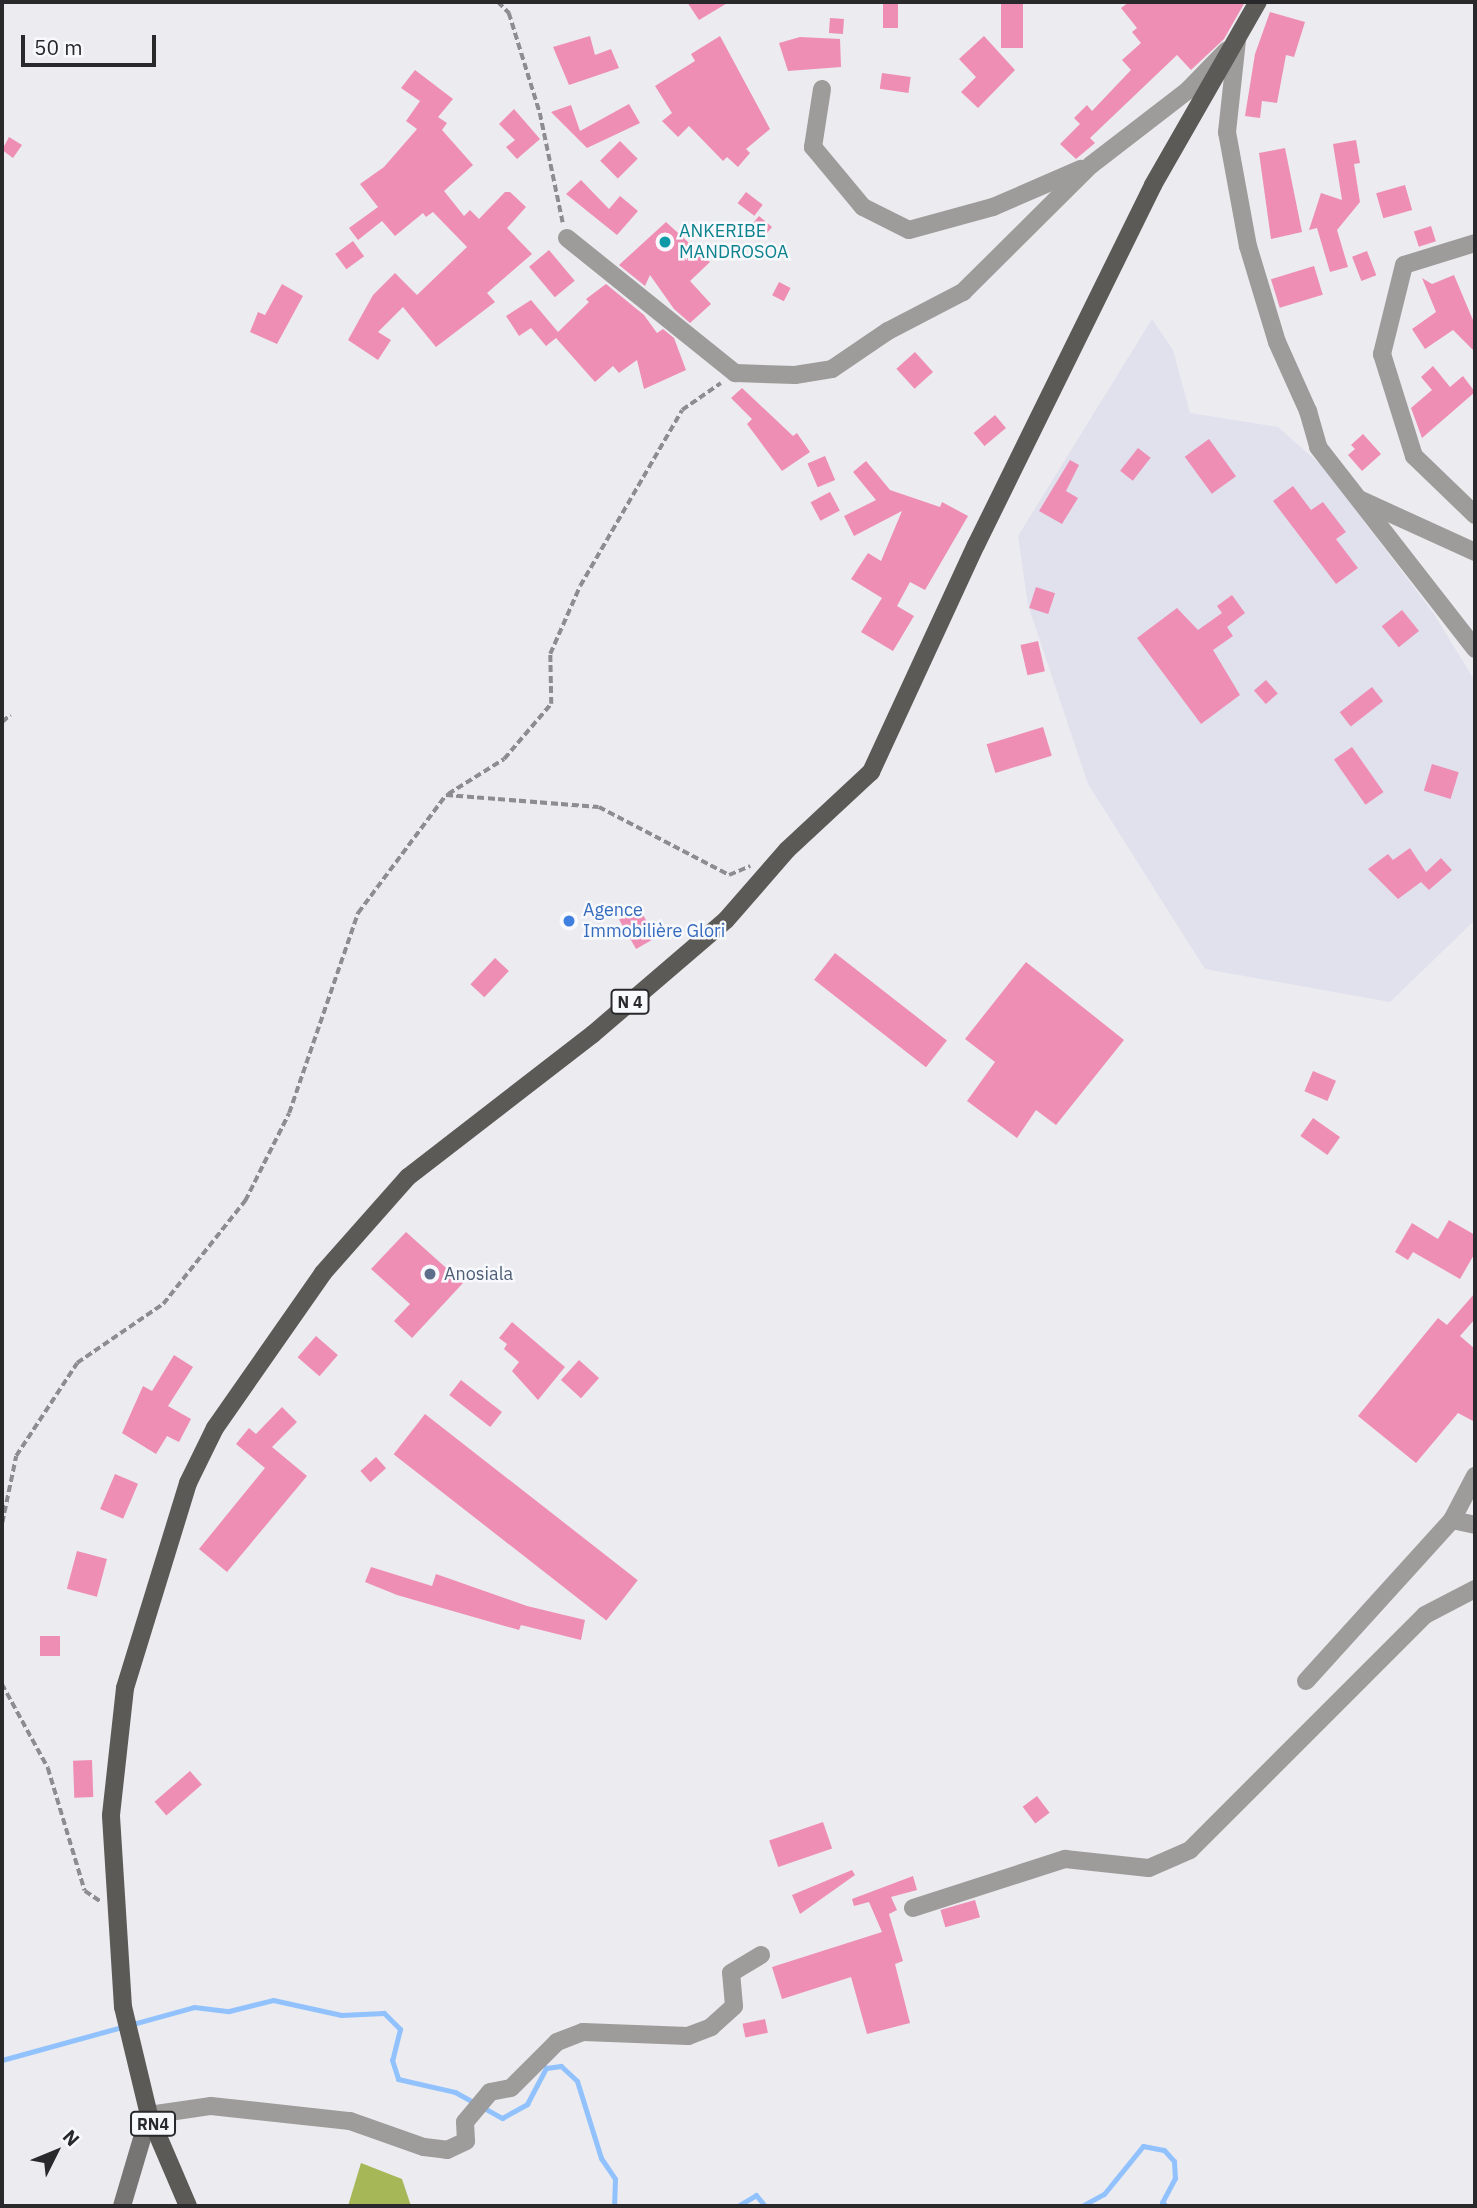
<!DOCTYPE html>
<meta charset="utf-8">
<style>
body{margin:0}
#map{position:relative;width:1477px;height:2208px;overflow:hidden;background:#ebebf0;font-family:"IBM Plex Sans",sans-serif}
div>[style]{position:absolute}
.built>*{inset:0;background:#e0e1ed}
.forest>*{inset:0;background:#a5b756}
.stream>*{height:5px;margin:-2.5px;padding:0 2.5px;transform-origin:2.5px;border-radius:2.5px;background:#91c2fe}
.building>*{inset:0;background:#ef8eb4;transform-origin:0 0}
.path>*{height:3.5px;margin-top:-1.75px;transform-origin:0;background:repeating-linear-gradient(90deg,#8d8d91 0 7px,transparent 0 10.5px)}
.street>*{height:18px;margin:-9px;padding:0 9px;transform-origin:9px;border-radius:9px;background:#9d9c9a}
.secondary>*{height:18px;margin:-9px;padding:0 9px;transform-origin:9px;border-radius:9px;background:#777573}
.primary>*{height:18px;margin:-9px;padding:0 9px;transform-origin:9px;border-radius:9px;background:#5c5a57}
.dots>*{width:19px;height:19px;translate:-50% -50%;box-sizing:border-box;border:4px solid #f8f9fd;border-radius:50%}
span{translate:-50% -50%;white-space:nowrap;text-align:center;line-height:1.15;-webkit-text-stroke:5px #f8f9fd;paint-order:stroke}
.shield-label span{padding:2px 5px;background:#f8f9fd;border:2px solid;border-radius:5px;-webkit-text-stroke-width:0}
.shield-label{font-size:16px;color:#29292b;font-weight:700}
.culture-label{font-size:18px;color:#0d838f}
.left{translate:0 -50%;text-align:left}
.shop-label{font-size:18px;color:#366cbe}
.service-label{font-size:18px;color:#4e5e75}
.frame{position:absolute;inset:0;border:4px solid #29292b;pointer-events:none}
.north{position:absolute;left:21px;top:2117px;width:70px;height:70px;-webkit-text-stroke:5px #f8f9fd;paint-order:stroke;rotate:47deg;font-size:19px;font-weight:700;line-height:28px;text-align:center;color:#29292b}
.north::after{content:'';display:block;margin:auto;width:24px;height:32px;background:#29292b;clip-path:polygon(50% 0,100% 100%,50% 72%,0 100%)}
.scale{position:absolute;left:21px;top:35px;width:135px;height:32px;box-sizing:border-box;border:4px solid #29292b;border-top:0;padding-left:9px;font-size:21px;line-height:24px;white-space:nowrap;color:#29292b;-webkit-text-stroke:5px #f8f9fd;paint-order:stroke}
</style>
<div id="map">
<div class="built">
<i style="clip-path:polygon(1152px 319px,1173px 350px,1190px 413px,1278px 427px,1322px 466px,1434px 614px,1473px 678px,1475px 920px,1390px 1002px,1205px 969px,1088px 784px,1028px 605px,1018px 536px)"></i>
</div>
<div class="forest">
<i style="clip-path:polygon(361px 2163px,402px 2179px,411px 2206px,348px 2206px)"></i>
</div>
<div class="stream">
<i style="left:2px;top:2060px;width:199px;rotate:-15.4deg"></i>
<i style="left:194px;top:2007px;width:35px;rotate:7deg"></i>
<i style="left:229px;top:2011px;width:45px;rotate:-14deg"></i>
<i style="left:273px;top:2000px;width:70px;rotate:12.4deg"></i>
<i style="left:341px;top:2015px;width:43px;rotate:-2.7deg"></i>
<i style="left:384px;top:2013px;width:23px;rotate:45deg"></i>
<i style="left:400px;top:2029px;width:32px;rotate:104deg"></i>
<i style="left:392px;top:2060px;width:20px;rotate:72deg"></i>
<i style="left:398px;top:2079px;width:58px;rotate:12.8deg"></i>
<i style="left:455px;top:2092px;width:54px;rotate:29deg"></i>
<i style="left:502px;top:2118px;width:29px;rotate:-29deg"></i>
<i style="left:527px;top:2104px;width:41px;rotate:-62.2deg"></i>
<i style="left:546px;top:2068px;width:15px;rotate:-8deg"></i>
<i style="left:561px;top:2066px;width:22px;rotate:43deg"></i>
<i style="left:577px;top:2081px;width:81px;rotate:72.7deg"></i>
<i style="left:601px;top:2158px;width:25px;rotate:56deg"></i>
<i style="left:615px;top:2179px;width:27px;rotate:92deg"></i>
<i style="left:738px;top:2206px;width:21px;rotate:-31deg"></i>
<i style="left:756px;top:2195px;width:14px;rotate:51deg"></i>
<i style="left:1082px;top:2206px;width:25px;rotate:-29deg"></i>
<i style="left:1104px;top:2194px;width:62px;rotate:-50.9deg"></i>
<i style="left:1143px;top:2146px;width:21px;rotate:11deg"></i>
<i style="left:1164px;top:2150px;width:15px;rotate:48deg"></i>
<i style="left:1174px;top:2161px;width:17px;rotate:87deg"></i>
<i style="left:1175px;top:2178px;width:27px;rotate:118deg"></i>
<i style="left:1162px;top:2202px;width:6px;rotate:45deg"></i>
</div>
<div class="building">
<i style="clip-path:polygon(687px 2px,729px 2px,699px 20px)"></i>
<i style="left:883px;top:2px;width:15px;height:26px"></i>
<i style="clip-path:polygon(1129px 2px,1245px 2px,1224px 39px,1191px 70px,1177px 55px,1090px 138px,1095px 143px,1076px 159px,1060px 144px,1080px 124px,1074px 118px,1087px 105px,1092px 111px,1131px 70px,1122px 60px,1141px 43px,1132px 32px,1137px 28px,1121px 8px)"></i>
<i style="left:1001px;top:4px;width:22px;height:44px"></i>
<i style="clip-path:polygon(1270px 12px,1305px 22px,1294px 57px,1286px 55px,1277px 103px,1262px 101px,1260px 118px,1245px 116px,1255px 54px)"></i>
<i style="left:830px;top:18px;width:14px;height:15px;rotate:4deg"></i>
<i style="clip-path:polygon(590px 36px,595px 55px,611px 49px,619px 68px,569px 85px,553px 47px)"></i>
<i style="clip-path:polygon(720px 36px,770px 129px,746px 149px,750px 153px,738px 167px,727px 157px,723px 161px,689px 126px,678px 137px,662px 121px,672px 113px,655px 86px,695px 61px,691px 54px)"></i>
<i style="clip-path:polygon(984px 36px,1015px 70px,978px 108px,961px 92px,976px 77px,959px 59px)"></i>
<i style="clip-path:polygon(800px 37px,840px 39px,841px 67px,788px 71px,779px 43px)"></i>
<i style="clip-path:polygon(415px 70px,453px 99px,438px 117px,447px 123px,442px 130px,473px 165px,444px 191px,464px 216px,470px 210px,479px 219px,505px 192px,510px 192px,526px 207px,507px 228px,532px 254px,487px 293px,495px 302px,436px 347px,403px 307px,378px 332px,391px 340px,378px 360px,348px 340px,373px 295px,395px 273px,417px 295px,467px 247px,433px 212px,426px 217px,423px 213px,395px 236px,382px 221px,358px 240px,349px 228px,378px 207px,360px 184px,384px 167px,417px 129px,406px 121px,420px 101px,401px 88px)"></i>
<i style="left:882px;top:73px;width:29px;height:16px;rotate:8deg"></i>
<i style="clip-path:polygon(629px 104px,640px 123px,587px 148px,551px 112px,571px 105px,580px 131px)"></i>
<i style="clip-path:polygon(514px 109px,540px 139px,517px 159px,506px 147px,515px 140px,499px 124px)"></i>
<i style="clip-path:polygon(9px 137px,22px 145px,13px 158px,2px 150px)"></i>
<i style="clip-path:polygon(1356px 140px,1360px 163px,1354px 164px,1360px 202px,1337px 230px,1348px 267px,1330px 272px,1317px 228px,1309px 230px,1321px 193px,1342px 200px,1333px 144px)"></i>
<i style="left:620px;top:141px;width:25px;height:28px;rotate:45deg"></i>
<i style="clip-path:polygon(1285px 148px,1302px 232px,1271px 239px,1259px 153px)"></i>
<i style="clip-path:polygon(581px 180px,609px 209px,620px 196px,638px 211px,617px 235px,566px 194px)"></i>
<i style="left:1405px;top:185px;width:26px;height:30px;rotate:74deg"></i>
<i style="left:746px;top:192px;width:21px;height:14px;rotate:37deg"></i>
<i style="left:759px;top:216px;width:17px;height:13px;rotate:40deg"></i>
<i style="clip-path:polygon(666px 222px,710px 262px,690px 281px,711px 304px,690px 323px,674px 309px,650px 275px,645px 286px,619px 265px)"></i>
<i style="left:1431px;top:226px;width:16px;height:18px;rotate:72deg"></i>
<i style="left:353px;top:241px;width:19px;height:22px;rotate:54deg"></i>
<i style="left:549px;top:250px;width:40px;height:26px;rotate:50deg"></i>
<i style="left:1367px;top:251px;width:26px;height:16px;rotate:69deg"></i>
<i style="left:1314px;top:266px;width:30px;height:45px;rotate:73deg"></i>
<i style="clip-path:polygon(1454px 275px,1475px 325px,1475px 352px,1453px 330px,1425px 349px,1412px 329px,1436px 312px,1422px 278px,1432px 284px)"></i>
<i style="left:779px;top:282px;width:13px;height:15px;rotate:27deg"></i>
<i style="clip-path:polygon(282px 284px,303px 296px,277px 344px,250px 332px,258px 312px,265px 315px)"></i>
<i style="clip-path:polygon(606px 284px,644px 315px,657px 333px,663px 329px,674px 338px,686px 370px,644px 389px,637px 360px,619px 373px,613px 366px,595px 382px,556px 338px,546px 346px,531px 328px,519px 336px,506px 316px,531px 300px,558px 332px,589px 302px,586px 299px)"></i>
<i style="left:915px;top:352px;width:27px;height:25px;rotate:48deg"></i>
<i style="clip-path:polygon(1433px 366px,1450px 387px,1463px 376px,1475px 392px,1422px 438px,1411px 408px,1432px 390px,1421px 377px)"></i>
<i style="clip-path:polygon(742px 388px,793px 436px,797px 433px,810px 452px,782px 471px,747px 424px,752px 419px,731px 398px)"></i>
<i style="left:995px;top:415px;width:17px;height:28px;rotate:50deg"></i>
<i style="clip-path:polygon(1363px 434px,1381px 454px,1362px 471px,1348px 455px,1355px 449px,1351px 445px)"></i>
<i style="left:1209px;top:439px;width:46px;height:30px;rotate:54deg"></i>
<i style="left:1138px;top:448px;width:16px;height:29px;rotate:38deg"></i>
<i style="left:825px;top:456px;width:26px;height:19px;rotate:67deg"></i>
<i style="clip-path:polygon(1070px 460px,1079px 465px,1066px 491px,1078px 498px,1062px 524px,1039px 511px)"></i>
<i style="clip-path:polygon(866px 461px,890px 490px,940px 507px,942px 502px,968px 516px,925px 590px,910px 582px,897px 606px,914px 616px,893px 651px,861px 632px,882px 598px,851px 579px,868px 553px,881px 561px,902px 511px,854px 536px,844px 516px,876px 500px,853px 472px)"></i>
<i style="clip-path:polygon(1293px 486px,1311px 510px,1323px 502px,1346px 532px,1336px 539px,1358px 568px,1336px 584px,1273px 501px)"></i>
<i style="left:830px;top:492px;width:21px;height:22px;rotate:62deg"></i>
<i style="left:1036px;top:587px;width:20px;height:22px;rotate:18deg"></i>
<i style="clip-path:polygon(1232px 595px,1245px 613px,1227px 627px,1233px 636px,1213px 650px,1240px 695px,1201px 724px,1137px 638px,1177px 608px,1198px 630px,1222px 613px,1217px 606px)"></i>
<i style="left:1402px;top:610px;width:27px;height:26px;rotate:51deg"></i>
<i style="left:1038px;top:641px;width:31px;height:18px;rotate:77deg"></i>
<i style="left:1266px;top:680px;width:18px;height:16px;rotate:49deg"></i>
<i style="left:1372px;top:687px;width:18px;height:41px;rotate:52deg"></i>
<i style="left:1043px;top:727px;width:30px;height:59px;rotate:73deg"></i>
<i style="left:1352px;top:747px;width:55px;height:22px;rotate:55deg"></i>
<i style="left:1432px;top:764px;width:28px;height:28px;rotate:17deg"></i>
<i style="clip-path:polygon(1410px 848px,1426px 872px,1441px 858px,1452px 870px,1429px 890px,1421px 882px,1398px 899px,1368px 869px,1388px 854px,1393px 860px)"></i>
<i style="left:639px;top:908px;width:34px;height:23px;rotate:60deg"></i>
<i style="left:835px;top:953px;width:142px;height:34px;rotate:38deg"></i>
<i style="left:495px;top:958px;width:19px;height:36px;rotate:43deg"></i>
<i style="clip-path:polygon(1026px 962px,1124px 1040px,1056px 1125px,1036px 1110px,1017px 1138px,967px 1101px,995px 1062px,965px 1039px)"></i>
<i style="left:1313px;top:1071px;width:25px;height:22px;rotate:23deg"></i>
<i style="left:1313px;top:1118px;width:33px;height:22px;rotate:35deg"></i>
<i style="clip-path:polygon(1449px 1220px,1475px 1235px,1475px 1253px,1460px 1279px,1413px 1252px,1408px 1260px,1395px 1252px,1412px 1223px,1438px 1239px)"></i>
<i style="clip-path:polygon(406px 1232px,463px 1283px,412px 1338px,394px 1321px,410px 1304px,371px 1269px)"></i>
<i style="clip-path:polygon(1475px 1293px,1475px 1319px,1460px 1336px,1475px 1349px,1475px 1422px,1458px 1413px,1416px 1463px,1358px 1416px,1438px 1318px,1447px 1325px)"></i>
<i style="clip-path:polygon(512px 1322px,565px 1367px,538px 1400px,512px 1371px,519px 1362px,504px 1349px,507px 1344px,499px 1338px)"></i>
<i style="left:316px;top:1336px;width:29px;height:28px;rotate:41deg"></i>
<i style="clip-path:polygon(174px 1355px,193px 1367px,168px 1406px,191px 1419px,179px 1442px,167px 1436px,156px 1454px,122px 1433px,143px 1386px,152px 1391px)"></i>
<i style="left:579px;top:1360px;width:27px;height:27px;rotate:42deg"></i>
<i style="left:461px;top:1380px;width:52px;height:19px;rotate:38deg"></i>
<i style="clip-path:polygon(282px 1407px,297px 1422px,272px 1447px,307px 1476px,227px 1572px,199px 1549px,265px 1468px,236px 1444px,249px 1428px,256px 1434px)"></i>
<i style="left:425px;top:1414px;width:270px;height:51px;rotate:38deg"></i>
<i style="left:376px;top:1457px;width:15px;height:21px;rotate:48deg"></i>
<i style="left:115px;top:1474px;width:25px;height:38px;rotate:23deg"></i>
<i style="left:77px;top:1551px;width:31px;height:39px;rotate:15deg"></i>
<i style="clip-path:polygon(371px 1567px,432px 1586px,436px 1574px,527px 1606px,585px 1620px,581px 1640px,521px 1625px,519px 1630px,397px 1595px,365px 1582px)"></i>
<i style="left:40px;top:1636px;width:20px;height:20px"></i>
<i style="left:92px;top:1760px;width:37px;height:19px;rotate:88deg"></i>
<i style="left:190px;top:1771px;width:18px;height:47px;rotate:49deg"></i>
<i style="left:1037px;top:1796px;width:21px;height:18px;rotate:53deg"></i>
<i style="left:823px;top:1822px;width:28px;height:57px;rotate:71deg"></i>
<i style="clip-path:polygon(852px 1870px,855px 1875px,800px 1914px,792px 1895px)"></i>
<i style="clip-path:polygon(913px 1876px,917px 1890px,891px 1897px,897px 1910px,889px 1914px,903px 1961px,895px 1964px,910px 2023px,867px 2034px,851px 1977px,782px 1999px,772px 1967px,882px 1932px,869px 1902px,854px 1906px,852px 1899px)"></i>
<i style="left:975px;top:1900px;width:18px;height:36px;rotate:74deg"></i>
<i style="left:765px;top:2019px;width:14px;height:23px;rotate:78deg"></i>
</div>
<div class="path">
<i style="left:498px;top:2px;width:16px;rotate:45deg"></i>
<i style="left:509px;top:13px;width:105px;rotate:72.8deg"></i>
<i style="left:540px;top:113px;width:112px;rotate:78.2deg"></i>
<i style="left:2px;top:722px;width:11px;rotate:-41deg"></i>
<i style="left:448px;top:794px;width:66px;rotate:-32deg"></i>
<i style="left:504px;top:759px;width:72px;rotate:-49.5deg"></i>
<i style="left:551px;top:704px;width:50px;rotate:-91.1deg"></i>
<i style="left:550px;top:654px;width:74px;rotate:-66.2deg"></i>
<i style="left:580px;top:586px;width:203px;rotate:-59.9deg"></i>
<i style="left:682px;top:410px;width:47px;rotate:-34.7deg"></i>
<i style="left:2px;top:1523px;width:68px;rotate:-78.2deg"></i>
<i style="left:16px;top:1456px;width:111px;rotate:-56.7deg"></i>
<i style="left:77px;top:1363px;width:104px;rotate:-34.5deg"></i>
<i style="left:163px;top:1304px;width:132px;rotate:-51.5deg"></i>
<i style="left:245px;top:1201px;width:98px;rotate:-63.4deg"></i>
<i style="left:289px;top:1113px;width:212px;rotate:-71deg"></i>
<i style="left:358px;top:913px;width:147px;rotate:-53.3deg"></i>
<i style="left:446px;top:795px;width:153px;rotate:4.5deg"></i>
<i style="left:599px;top:807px;width:147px;rotate:27.6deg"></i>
<i style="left:729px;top:875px;width:23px;rotate:-23deg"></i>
<i style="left:2px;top:1684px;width:96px;rotate:61.3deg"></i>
<i style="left:48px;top:1768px;width:128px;rotate:73.3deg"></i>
<i style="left:85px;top:1891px;width:18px;rotate:34deg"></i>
</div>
<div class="street">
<i style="left:1237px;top:40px;width:93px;rotate:96.2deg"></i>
<i style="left:1227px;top:132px;width:116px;rotate:79.6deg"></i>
<i style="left:1248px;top:246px;width:100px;rotate:73.2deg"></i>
<i style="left:1277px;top:342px;width:76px;rotate:65.8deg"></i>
<i style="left:1308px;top:411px;width:37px;rotate:74deg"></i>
<i style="left:1318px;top:447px;width:256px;rotate:52.1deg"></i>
<i style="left:822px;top:89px;width:59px;rotate:98.8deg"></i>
<i style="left:813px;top:147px;width:78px;rotate:50.2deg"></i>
<i style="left:863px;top:207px;width:51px;rotate:26.6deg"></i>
<i style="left:909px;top:230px;width:87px;rotate:-15.3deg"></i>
<i style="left:993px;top:207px;width:96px;rotate:-23.4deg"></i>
<i style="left:567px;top:238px;width:216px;rotate:38.8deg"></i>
<i style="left:735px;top:373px;width:60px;rotate:1.9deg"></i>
<i style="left:795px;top:375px;width:37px;rotate:-9deg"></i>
<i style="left:832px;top:369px;width:68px;rotate:-34.2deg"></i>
<i style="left:888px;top:331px;width:85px;rotate:-27.5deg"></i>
<i style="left:963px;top:292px;width:180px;rotate:-44.8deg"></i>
<i style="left:1091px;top:165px;width:121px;rotate:-37.6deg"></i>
<i style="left:1187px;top:91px;width:57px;rotate:-45.7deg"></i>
<i style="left:1475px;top:243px;width:74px;rotate:162.8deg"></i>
<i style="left:1404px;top:265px;width:92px;rotate:103.9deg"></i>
<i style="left:1382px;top:354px;width:107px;rotate:72.6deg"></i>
<i style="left:1414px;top:456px;width:85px;rotate:44deg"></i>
<i style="left:1361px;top:500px;width:125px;rotate:24.5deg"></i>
<i style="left:1452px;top:1520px;width:24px;rotate:12deg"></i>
<i style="left:1306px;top:1681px;width:217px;rotate:-47.8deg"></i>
<i style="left:1452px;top:1520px;width:50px;rotate:-62.4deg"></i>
<i style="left:913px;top:1908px;width:160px;rotate:-17.9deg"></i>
<i style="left:1065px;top:1859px;width:84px;rotate:6.1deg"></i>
<i style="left:1149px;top:1868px;width:45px;rotate:-23.7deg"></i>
<i style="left:1190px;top:1850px;width:332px;rotate:-45deg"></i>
<i style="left:1425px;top:1615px;width:56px;rotate:-27.5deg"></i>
<i style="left:149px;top:2115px;width:63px;rotate:-8.3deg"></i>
<i style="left:211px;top:2106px;width:140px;rotate:6.2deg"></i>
<i style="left:350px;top:2121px;width:78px;rotate:19.4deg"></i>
<i style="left:424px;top:2147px;width:23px;rotate:7deg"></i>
<i style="left:447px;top:2150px;width:21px;rotate:-25deg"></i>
<i style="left:466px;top:2141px;width:19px;rotate:-93deg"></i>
<i style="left:465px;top:2122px;width:39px;rotate:-50deg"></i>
<i style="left:490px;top:2092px;width:21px;rotate:-11deg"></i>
<i style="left:511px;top:2088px;width:65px;rotate:-45deg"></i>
<i style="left:557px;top:2042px;width:28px;rotate:-21deg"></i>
<i style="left:583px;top:2032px;width:105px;rotate:2.2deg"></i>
<i style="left:688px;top:2036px;width:25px;rotate:-21deg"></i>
<i style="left:711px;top:2027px;width:31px;rotate:-42deg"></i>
<i style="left:734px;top:2006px;width:33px;rotate:-95deg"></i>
<i style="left:731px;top:1973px;width:35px;rotate:-31deg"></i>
</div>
<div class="secondary">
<i style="left:122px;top:2206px;width:95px;rotate:-73.5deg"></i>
</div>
<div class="primary">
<i style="left:188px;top:2206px;width:99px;rotate:-113.2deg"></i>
<i style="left:149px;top:2115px;width:111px;rotate:-103.5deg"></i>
<i style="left:123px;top:2007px;width:192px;rotate:-93.6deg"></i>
<i style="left:111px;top:1815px;width:128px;rotate:-83.7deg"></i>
<i style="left:125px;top:1688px;width:214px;rotate:-72.9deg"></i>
<i style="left:188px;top:1483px;width:61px;rotate:-63.9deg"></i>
<i style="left:215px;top:1428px;width:189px;rotate:-55.1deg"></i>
<i style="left:323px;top:1273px;width:128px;rotate:-48.5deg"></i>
<i style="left:408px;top:1177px;width:234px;rotate:-37.7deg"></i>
<i style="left:593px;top:1034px;width:175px;rotate:-40.6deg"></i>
<i style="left:726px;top:920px;width:93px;rotate:-48.9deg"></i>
<i style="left:787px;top:850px;width:115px;rotate:-42.9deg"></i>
<i style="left:871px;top:772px;width:250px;rotate:-65.2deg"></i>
<i style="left:976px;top:545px;width:401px;rotate:-63.8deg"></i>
<i style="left:1153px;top:185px;width:211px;rotate:-60.2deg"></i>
</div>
<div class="dots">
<i style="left:665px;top:242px;background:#0f9aa8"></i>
<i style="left:569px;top:921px;background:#3f7fe0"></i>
<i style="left:430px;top:1274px;background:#5c6f8a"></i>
</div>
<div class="shield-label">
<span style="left:630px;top:1002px">N 4</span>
<span style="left:153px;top:2124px">RN4</span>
</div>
<div class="culture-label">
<span class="left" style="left:679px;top:242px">ANKERIBE<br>MANDROSOA</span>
</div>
<div class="shop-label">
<span class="left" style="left:583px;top:921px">Agence<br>Immobilière Glori</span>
</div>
<div class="service-label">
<span class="left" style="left:444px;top:1274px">Anosiala</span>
</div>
<div class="frame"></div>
<div class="north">N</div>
<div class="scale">50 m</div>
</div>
